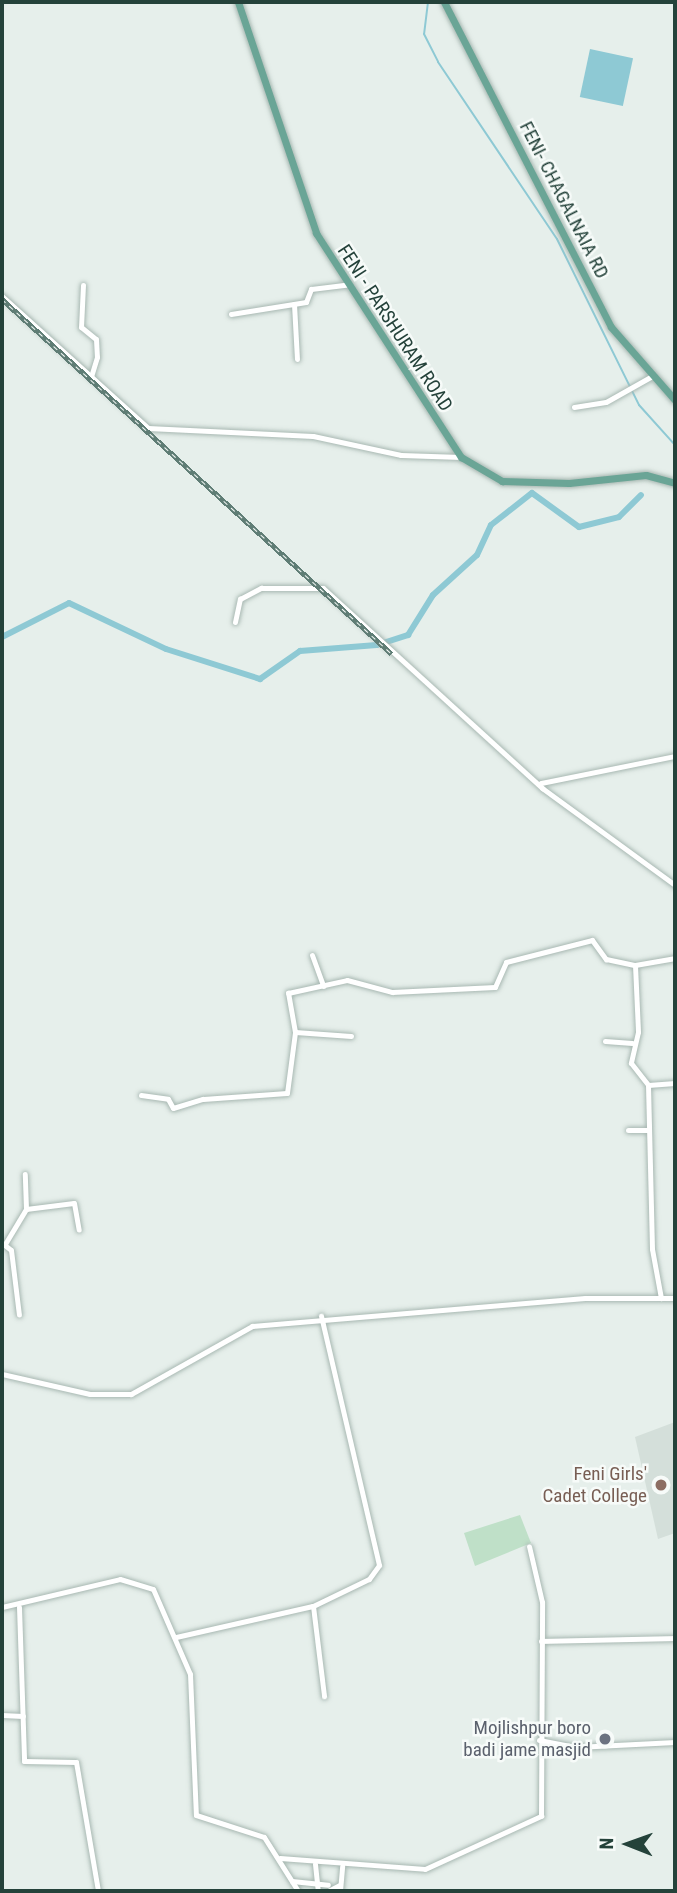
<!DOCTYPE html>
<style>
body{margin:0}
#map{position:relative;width:677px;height:1893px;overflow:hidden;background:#e6efeb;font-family:"Roboto Condensed",sans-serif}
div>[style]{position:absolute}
.built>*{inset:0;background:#d4dfda}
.green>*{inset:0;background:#bfe0c8}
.water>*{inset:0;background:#8ec9d4;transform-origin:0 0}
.stream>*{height:2px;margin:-1px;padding:0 1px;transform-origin:1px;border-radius:1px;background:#8ec9d4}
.river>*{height:6px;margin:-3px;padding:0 3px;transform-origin:3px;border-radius:3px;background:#8ec9d4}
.roads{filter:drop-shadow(0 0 2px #a8b8b2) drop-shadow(0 0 2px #a8b8b2)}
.minor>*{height:5px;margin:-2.5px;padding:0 2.5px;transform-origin:2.5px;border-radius:2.5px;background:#fff}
.major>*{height:7px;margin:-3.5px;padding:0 3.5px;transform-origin:3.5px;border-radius:3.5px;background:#6aa596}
.rail>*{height:4.5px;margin-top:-2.25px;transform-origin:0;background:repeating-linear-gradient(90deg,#f7fbf9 0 5px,#5f7d75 0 10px);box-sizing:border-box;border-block:2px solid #5f7d75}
.dots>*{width:19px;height:19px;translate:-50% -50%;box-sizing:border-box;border:4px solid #f7fbf9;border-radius:50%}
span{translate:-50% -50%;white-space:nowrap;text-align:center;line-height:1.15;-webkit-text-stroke:5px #f7fbf9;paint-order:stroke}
.street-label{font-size:19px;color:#24423a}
.education-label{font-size:19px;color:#785e54}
.right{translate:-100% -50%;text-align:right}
.worship-label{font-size:19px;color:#5b616d}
.frame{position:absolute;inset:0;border:4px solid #24423a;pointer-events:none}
.north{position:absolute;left:593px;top:1809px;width:70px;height:70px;-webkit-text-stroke:5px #f7fbf9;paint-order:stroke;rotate:271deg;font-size:19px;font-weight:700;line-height:28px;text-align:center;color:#24423a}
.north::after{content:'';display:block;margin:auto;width:24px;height:32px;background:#24423a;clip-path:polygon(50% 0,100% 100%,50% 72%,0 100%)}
</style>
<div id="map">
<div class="built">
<i style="clip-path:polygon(675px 1422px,675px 1533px,658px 1539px,635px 1437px)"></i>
</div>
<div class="green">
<i style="clip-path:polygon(520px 1515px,531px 1543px,475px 1566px,464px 1533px)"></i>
</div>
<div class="water">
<i style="left:590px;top:49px;width:44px;height:49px;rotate:12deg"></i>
</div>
<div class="stream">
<i style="left:428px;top:2px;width:32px;rotate:97deg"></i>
<i style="left:424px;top:34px;width:31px;rotate:63deg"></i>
<i style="left:438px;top:62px;width:213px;rotate:56.1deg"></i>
<i style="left:557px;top:239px;width:185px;rotate:63.7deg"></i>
<i style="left:639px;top:405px;width:54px;rotate:48deg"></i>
</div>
<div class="river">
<i style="left:2px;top:637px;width:75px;rotate:-26.9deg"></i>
<i style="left:69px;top:603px;width:107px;rotate:25.4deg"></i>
<i style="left:166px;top:649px;width:99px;rotate:17.7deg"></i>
<i style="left:260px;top:679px;width:49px;rotate:-35deg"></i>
<i style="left:300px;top:651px;width:77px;rotate:-4.5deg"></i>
<i style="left:377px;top:645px;width:33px;rotate:-18deg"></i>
<i style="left:408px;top:635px;width:47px;rotate:-58deg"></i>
<i style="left:433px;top:595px;width:59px;rotate:-42.3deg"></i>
<i style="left:477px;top:555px;width:33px;rotate:-65deg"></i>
<i style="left:491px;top:525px;width:52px;rotate:-38deg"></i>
<i style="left:532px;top:493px;width:58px;rotate:35.9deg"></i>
<i style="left:579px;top:527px;width:41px;rotate:-14deg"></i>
<i style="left:619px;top:517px;width:31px;rotate:-45deg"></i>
</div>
<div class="roads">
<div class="minor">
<i style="left:83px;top:285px;width:42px;rotate:92.7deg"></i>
<i style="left:81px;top:327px;width:19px;rotate:39deg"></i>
<i style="left:96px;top:339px;width:18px;rotate:87deg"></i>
<i style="left:97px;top:357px;width:21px;rotate:107deg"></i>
<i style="left:2px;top:296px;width:197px;rotate:42.1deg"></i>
<i style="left:148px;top:428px;width:165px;rotate:2.8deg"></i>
<i style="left:313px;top:436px;width:90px;rotate:12.2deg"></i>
<i style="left:401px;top:455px;width:60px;rotate:1.9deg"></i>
<i style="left:294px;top:304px;width:55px;rotate:86.9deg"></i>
<i style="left:231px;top:314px;width:76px;rotate:-9.1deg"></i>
<i style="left:306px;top:302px;width:14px;rotate:-69deg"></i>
<i style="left:311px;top:289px;width:35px;rotate:-7deg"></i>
<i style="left:574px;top:407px;width:32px;rotate:-9deg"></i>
<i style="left:606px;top:402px;width:55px;rotate:-29.4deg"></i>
<i style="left:235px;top:622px;width:24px;rotate:-78deg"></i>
<i style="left:240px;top:599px;width:24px;rotate:-28deg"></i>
<i style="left:261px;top:588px;width:62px"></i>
<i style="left:323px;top:588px;width:297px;rotate:42.4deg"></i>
<i style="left:542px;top:788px;width:165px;rotate:36.1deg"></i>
<i style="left:541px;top:783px;width:137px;rotate:-11.4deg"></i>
<i style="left:312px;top:955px;width:33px;rotate:70deg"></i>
<i style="left:635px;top:965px;width:67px;rotate:87.4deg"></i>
<i style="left:638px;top:1032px;width:32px;rotate:103deg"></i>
<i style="left:631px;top:1063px;width:28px;rotate:52deg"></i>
<i style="left:648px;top:1085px;width:164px;rotate:88.6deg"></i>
<i style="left:652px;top:1249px;width:50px;rotate:79.6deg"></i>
<i style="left:351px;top:1036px;width:56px;rotate:-175.9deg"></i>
<i style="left:295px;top:1032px;width:40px;rotate:-100deg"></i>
<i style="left:288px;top:993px;width:60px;rotate:-12.4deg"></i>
<i style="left:347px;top:980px;width:47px;rotate:14.9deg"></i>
<i style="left:392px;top:992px;width:103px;rotate:-2.8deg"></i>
<i style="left:495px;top:987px;width:27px;rotate:-66deg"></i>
<i style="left:506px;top:962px;width:89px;rotate:-14.3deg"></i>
<i style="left:592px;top:940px;width:24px;rotate:54deg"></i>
<i style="left:606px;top:959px;width:30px;rotate:12deg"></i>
<i style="left:635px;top:965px;width:41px;rotate:-9.9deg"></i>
<i style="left:605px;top:1041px;width:27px;rotate:4deg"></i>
<i style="left:648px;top:1085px;width:27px;rotate:-4deg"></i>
<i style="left:141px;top:1095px;width:27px;rotate:8deg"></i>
<i style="left:168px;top:1099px;width:10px;rotate:61deg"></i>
<i style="left:173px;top:1108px;width:31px;rotate:-17deg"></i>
<i style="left:203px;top:1099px;width:84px;rotate:-4.1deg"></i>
<i style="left:287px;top:1093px;width:62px;rotate:-82.5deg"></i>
<i style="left:628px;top:1130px;width:21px"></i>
<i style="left:26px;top:1209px;width:48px;rotate:-7.1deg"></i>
<i style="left:74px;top:1203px;width:27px;rotate:80deg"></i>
<i style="left:2px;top:1243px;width:11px;rotate:38deg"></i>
<i style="left:11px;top:1250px;width:65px;rotate:83deg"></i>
<i style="left:5px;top:1244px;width:41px;rotate:-59deg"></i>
<i style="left:26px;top:1209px;width:35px;rotate:-92deg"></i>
<i style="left:2px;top:1374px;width:90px;rotate:12.8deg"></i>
<i style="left:90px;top:1394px;width:41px"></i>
<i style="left:131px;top:1394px;width:139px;rotate:-29.3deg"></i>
<i style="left:252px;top:1326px;width:334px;rotate:-4.8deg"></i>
<i style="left:585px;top:1298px;width:90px"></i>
<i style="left:313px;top:1606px;width:91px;rotate:83deg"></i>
<i style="left:2px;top:1607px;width:121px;rotate:-13.3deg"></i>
<i style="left:120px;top:1579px;width:34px;rotate:17deg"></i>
<i style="left:153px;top:1589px;width:93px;rotate:66.5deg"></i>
<i style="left:190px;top:1674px;width:141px;rotate:87.6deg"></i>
<i style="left:196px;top:1815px;width:71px;rotate:17.9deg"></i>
<i style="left:264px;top:1837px;width:64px;rotate:57.8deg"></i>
<i style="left:19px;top:1607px;width:154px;rotate:88.1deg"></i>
<i style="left:24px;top:1761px;width:52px;rotate:1.1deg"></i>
<i style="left:76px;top:1762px;width:131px;rotate:80.3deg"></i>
<i style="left:176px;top:1637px;width:140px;rotate:-12.8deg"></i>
<i style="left:313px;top:1606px;width:62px;rotate:-25.7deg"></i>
<i style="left:369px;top:1579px;width:17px;rotate:-54deg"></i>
<i style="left:379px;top:1565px;width:256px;rotate:-103.1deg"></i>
<i style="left:541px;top:1641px;width:134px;rotate:-1.3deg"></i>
<i style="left:2px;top:1715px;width:21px;rotate:3deg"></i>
<i style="left:539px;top:1740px;width:38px;rotate:11deg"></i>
<i style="left:576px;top:1747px;width:99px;rotate:-2.9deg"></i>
<i style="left:280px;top:1858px;width:145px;rotate:4.3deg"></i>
<i style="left:425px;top:1869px;width:128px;rotate:-24.6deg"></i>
<i style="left:541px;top:1816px;width:214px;rotate:-89.7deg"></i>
<i style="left:542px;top:1602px;width:57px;rotate:-103.1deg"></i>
<i style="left:315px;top:1864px;width:27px;rotate:84deg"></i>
<i style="left:292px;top:1881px;width:36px;rotate:6deg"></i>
<i style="left:328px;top:1891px;width:13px;rotate:-27deg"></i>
<i style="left:340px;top:1891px;width:25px;rotate:-85deg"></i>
</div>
<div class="major">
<i style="left:238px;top:2px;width:244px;rotate:71.3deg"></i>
<i style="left:316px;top:233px;width:267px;rotate:57.1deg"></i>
<i style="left:461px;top:457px;width:48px;rotate:30.3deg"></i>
<i style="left:502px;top:481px;width:67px;rotate:1.7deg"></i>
<i style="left:569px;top:483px;width:77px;rotate:-5.9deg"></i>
<i style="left:646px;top:475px;width:30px;rotate:15deg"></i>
<i style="left:444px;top:2px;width:365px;rotate:62.8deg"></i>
<i style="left:611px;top:327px;width:97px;rotate:48.8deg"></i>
</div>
</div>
<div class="rail">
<i style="left:2px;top:299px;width:527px;rotate:42.31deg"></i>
</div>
<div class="dots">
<i style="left:661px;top:1485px;background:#8d6e63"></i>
<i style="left:605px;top:1739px;background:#6b7280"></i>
</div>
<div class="street-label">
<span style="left:564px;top:200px;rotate:63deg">FENI- CHAGALNAIA RD</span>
<span style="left:395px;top:328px;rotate:57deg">FENI - PARSHURAM ROAD</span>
</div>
<div class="education-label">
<span class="right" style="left:647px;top:1485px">Feni Girls'<br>Cadet College</span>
</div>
<div class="worship-label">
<span class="right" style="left:591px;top:1739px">Mojlishpur boro<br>badi jame masjid</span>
</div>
<div class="frame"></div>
<div class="north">N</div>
</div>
